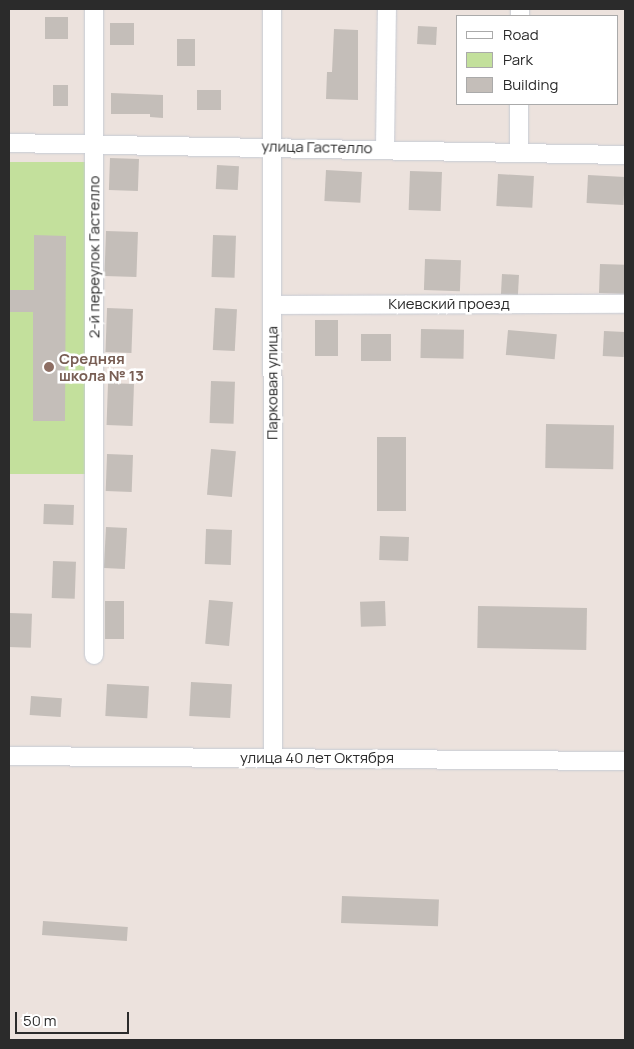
<!DOCTYPE html>
<meta charset="utf-8">
<style>
body{margin:0}
#map{position:relative;width:634px;height:1049px;overflow:hidden;background:#ece2dd;font-family:Manrope,sans-serif}
div>[style]{position:absolute}
.green>*{inset:0;background:#c3e09c;transform-origin:0 0}
.building>*{inset:0;background:#c4beb9;transform-origin:0 0}
.roads{filter:drop-shadow(0 0 1px #c6cbd4) drop-shadow(0 0 1px #c6cbd4)}
.street>*{height:18px;margin:-9px;padding:0 9px;transform-origin:9px;border-radius:9px;background:#fff}
.dots>*{width:14px;height:14px;translate:-50% -50%;box-sizing:border-box;border:2px solid #fff;border-radius:50%}
span{translate:-50% -50%;white-space:nowrap;text-align:center;line-height:1.15;-webkit-text-stroke:5px #fff;paint-order:stroke}
.street-label{font-size:15px;color:#2b2b2b}
.education-label{font-size:15px;color:#785e54;font-weight:700}
.left{translate:0 -50%;text-align:left}
.frame{position:absolute;inset:0;border:10px solid #2b2b2b;pointer-events:none}
.legend{position:absolute;left:456px;top:15px;width:162px;height:90px;box-sizing:border-box;background:#fff;border:1px solid #aaa;margin:0;padding:6px 9px;list-style:none;font-size:15px;color:#2b2b2b}
.legend li{display:flex;align-items:center;gap:10px;height:25px}
.legend b{width:25px;border:1px solid #aaa}
.scale{position:absolute;left:15px;top:1012px;width:114px;height:22px;box-sizing:border-box;border:2px solid #2b2b2b;border-top:0;padding-left:6px;font-size:15px;line-height:18px;white-space:nowrap;color:#2b2b2b;-webkit-text-stroke:4px #fff;paint-order:stroke}
</style>
<div id="map">
<div class="green">
<i style="left:9px;top:162px;width:76px;height:312px"></i>
</div>
<div class="building">
<i style="left:45px;top:17px;width:23px;height:22px"></i>
<i style="left:110px;top:23px;width:24px;height:22px"></i>
<i style="left:418px;top:26px;width:19px;height:18px;rotate:3deg"></i>
<i style="clip-path:polygon(334px 29px,358px 30px,358px 100px,326px 99px,327px 72px,332px 72px)"></i>
<i style="left:177px;top:39px;width:18px;height:27px"></i>
<i style="left:53px;top:85px;width:15px;height:21px"></i>
<i style="left:197px;top:90px;width:24px;height:20px"></i>
<i style="clip-path:polygon(111px 93px,163px 95px,163px 118px,150px 117px,150px 114px,111px 114px)"></i>
<i style="left:110px;top:158px;width:29px;height:32px;rotate:2deg"></i>
<i style="left:217px;top:165px;width:22px;height:24px;rotate:3deg"></i>
<i style="left:326px;top:170px;width:36px;height:31px;rotate:3deg"></i>
<i style="left:410px;top:171px;width:32px;height:39px;rotate:2deg"></i>
<i style="left:498px;top:174px;width:36px;height:32px;rotate:3deg"></i>
<i style="left:588px;top:175px;width:37px;height:28px;rotate:3deg"></i>
<i style="left:106px;top:231px;width:32px;height:45px;rotate:2deg"></i>
<i style="clip-path:polygon(34px 235px,66px 236px,65px 421px,33px 421px,33px 312px,9px 312px,9px 290px,34px 290px)"></i>
<i style="left:213px;top:235px;width:23px;height:42px;rotate:2deg"></i>
<i style="left:425px;top:259px;width:36px;height:31px;rotate:2deg"></i>
<i style="left:600px;top:264px;width:25px;height:29px;rotate:2deg"></i>
<i style="left:502px;top:274px;width:17px;height:20px;rotate:3deg"></i>
<i style="left:107px;top:308px;width:26px;height:44px;rotate:2deg"></i>
<i style="left:215px;top:308px;width:22px;height:42px;rotate:3deg"></i>
<i style="left:315px;top:320px;width:23px;height:36px"></i>
<i style="left:421px;top:329px;width:43px;height:29px;rotate:1deg"></i>
<i style="left:508px;top:330px;width:49px;height:25px;rotate:5deg"></i>
<i style="left:604px;top:331px;width:21px;height:25px;rotate:3deg"></i>
<i style="left:361px;top:334px;width:30px;height:27px"></i>
<i style="left:211px;top:381px;width:24px;height:42px;rotate:2deg"></i>
<i style="left:108px;top:383px;width:26px;height:42px;rotate:2deg"></i>
<i style="left:546px;top:424px;width:68px;height:44px;rotate:1deg"></i>
<i style="left:406px;top:437px;width:74px;height:29px;rotate:90deg"></i>
<i style="left:211px;top:449px;width:25px;height:46px;rotate:5deg"></i>
<i style="left:107px;top:454px;width:26px;height:37px;rotate:2deg"></i>
<i style="left:44px;top:504px;width:30px;height:20px;rotate:2deg"></i>
<i style="left:106px;top:527px;width:21px;height:41px;rotate:3deg"></i>
<i style="left:206px;top:529px;width:26px;height:35px;rotate:2deg"></i>
<i style="left:380px;top:536px;width:29px;height:24px;rotate:2deg"></i>
<i style="left:53px;top:561px;width:23px;height:37px;rotate:2deg"></i>
<i style="left:209px;top:600px;width:24px;height:44px;rotate:5deg"></i>
<i style="left:105px;top:601px;width:19px;height:38px"></i>
<i style="left:385px;top:601px;width:25px;height:25px;rotate:88deg"></i>
<i style="left:478px;top:606px;width:109px;height:42px;rotate:1deg"></i>
<i style="left:9px;top:613px;width:23px;height:34px;rotate:2deg"></i>
<i style="left:191px;top:682px;width:41px;height:34px;rotate:3deg"></i>
<i style="left:107px;top:684px;width:42px;height:32px;rotate:3deg"></i>
<i style="left:31px;top:696px;width:31px;height:19px;rotate:4deg"></i>
<i style="left:342px;top:896px;width:97px;height:27px;rotate:2deg"></i>
<i style="left:43px;top:921px;width:85px;height:14px;rotate:4deg"></i>
</div>
<div class="roads">
<div class="street">
<i style="left:94px;top:9px;width:646px;rotate:90deg"></i>
<i style="left:272px;top:9px;width:749px;rotate:89.92deg"></i>
<i style="left:520px;top:16px;width:7px;rotate:-90deg"></i>
<i style="left:9px;top:143px;width:616px;rotate:1.12deg"></i>
<i style="left:385px;top:148px;width:139px;rotate:-89.2deg"></i>
<i style="left:519px;top:152px;width:48px;rotate:-90deg"></i>
<i style="left:272px;top:305px;width:353px;rotate:-0.2deg"></i>
<i style="left:9px;top:756px;width:616px;rotate:0.47deg"></i>
</div>
</div>
<div class="dots">
<i style="left:49px;top:367px;background:#8d6e63"></i>
</div>
<div class="street-label">
<span style="left:317px;top:147px;rotate:1deg">улица Гастелло</span>
<span style="left:94px;top:257px;rotate:-90deg">2-й переулок Гастелло</span>
<span style="left:449px;top:304px">Киевский проезд</span>
<span style="left:272px;top:383px;rotate:-90deg">Парковая улица</span>
<span style="left:317px;top:758px">улица 40 лет Октября</span>
</div>
<div class="education-label">
<span class="left" style="left:59px;top:367px">Средняя<br>школа № 13</span>
</div>
<div class="frame"></div>
<ul class="legend">
<li><b style="height:6px;background:#fff"></b>Road</li>
<li><b style="height:14px;background:#c3e09c"></b>Park</li>
<li><b style="height:14px;background:#c4beb9"></b>Building</li>
</ul>
<div class="scale">50 m</div>
</div>
